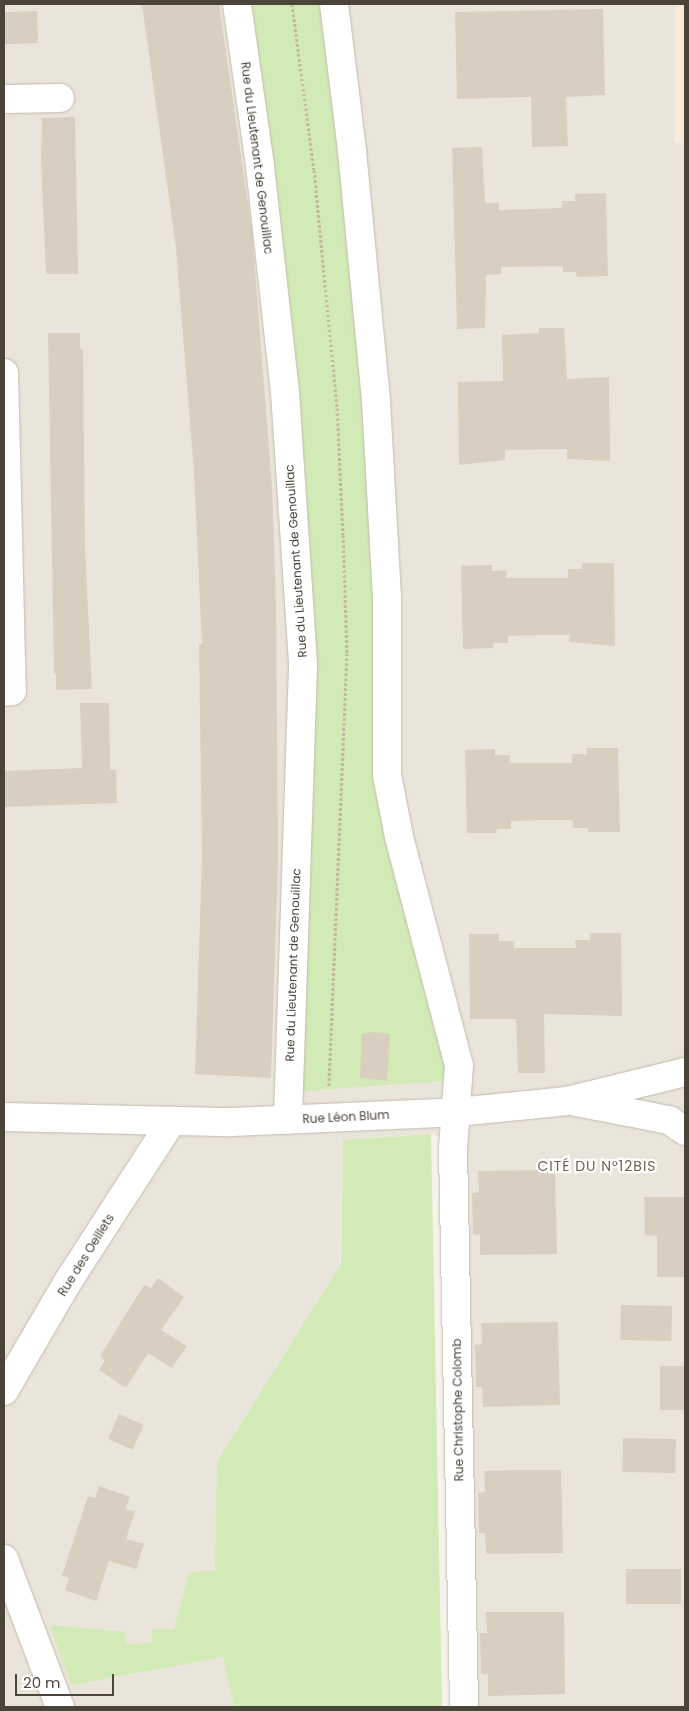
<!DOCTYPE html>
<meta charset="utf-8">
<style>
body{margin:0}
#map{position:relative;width:689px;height:1711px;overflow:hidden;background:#f6f3ec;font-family:Poppins,sans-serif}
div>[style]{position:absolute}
.residential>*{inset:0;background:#eae5da}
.commercial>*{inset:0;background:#f7ead8;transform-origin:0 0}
.green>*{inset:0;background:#d2eab5}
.building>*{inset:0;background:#d8cfc1;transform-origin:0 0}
.path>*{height:3px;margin-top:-1.5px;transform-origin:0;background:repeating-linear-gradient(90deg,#c4b79f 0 2.5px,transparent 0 5px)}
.roads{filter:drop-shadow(0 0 1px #c2bbae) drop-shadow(0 0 1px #c2bbae)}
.minor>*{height:28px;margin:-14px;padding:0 14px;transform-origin:14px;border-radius:14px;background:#fff}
span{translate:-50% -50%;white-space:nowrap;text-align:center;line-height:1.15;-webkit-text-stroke:4.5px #fff;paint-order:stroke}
.street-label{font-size:12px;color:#4b4439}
.neighbourhood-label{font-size:14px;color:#6e6250;letter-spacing:1px}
.frame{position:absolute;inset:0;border:5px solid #4b4439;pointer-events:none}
.scale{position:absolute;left:15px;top:1674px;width:99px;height:22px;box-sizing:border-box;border:2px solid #4b4439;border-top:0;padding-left:6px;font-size:15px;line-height:18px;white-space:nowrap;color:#4b4439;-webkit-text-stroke:4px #fff;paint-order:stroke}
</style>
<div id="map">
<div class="residential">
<i style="clip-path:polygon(4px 4px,674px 4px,675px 142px,685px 144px,685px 1707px,472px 1707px,461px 1145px,431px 1134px,343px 1140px,332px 1662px,279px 1707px,4px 1707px)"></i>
</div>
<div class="commercial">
<i style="left:674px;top:4px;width:11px;height:138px"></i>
</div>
<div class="green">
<i style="clip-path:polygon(236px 4px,336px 4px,387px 775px,458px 1080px,289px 1092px,303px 666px)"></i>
<i style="clip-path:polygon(431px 1134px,442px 1707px,234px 1707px,223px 1657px,71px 1685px,50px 1625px,125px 1632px,126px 1644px,152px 1643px,152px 1630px,174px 1629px,189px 1573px,215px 1570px,217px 1462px,341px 1264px,343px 1140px)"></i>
</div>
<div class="building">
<i style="clip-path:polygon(142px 4px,219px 4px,252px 232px,272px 487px,276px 603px,278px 861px,271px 1078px,195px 1074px,202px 857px,199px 644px,202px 644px,194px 472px,176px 248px)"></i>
<i style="clip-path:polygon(603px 9px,605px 95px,566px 97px,568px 146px,532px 147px,531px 97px,457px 99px,455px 12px)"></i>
<i style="left:37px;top:11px;width:32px;height:33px;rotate:88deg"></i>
<i style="clip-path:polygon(75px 117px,78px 274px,46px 274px,41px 160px,42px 118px)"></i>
<i style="clip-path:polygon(482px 147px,485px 203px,499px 203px,499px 210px,562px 208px,562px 201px,575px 201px,575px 194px,606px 193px,608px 276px,577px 277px,576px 272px,563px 272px,563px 266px,501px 267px,501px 274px,486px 275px,485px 328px,457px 329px,452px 148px)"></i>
<i style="clip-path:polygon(539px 328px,564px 328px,567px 379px,609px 377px,610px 461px,567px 459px,567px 449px,505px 450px,505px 460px,459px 465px,458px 382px,503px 381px,502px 335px,539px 333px)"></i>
<i style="clip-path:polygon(48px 333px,80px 333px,80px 349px,83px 349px,85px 548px,92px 689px,56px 690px,56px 673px,54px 674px)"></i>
<i style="clip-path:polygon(582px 563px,614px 563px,615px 646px,569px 642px,570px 635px,540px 635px,508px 636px,508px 643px,493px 643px,494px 648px,463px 649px,461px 566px,492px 565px,492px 571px,507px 570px,506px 578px,568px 578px,568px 569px,582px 569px)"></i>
<i style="clip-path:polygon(80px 703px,109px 703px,110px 770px,116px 770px,117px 803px,4px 807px,4px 771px,82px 768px)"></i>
<i style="clip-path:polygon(586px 748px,618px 748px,620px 832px,588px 832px,588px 828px,573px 828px,573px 820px,544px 820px,511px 821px,511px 829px,497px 829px,496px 833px,467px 833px,465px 750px,495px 749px,495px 755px,510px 755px,510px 763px,572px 763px,572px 754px,587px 754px)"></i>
<i style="clip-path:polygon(590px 933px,621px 933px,622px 1016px,544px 1014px,545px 1073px,518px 1073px,516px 1019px,470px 1019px,469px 934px,499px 934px,499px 941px,514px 941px,514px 948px,576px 948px,575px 940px,590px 940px)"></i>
<i style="clip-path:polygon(374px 1032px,390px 1034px,387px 1081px,360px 1078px,362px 1034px)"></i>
<i style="clip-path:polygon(555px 1170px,557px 1254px,480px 1255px,480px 1235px,473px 1234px,472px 1193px,479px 1192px,478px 1171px)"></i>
<i style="clip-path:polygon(644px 1197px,685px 1197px,685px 1277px,657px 1277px,657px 1236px,645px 1235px)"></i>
<i style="clip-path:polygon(158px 1278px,184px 1297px,161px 1330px,187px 1346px,172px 1368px,148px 1353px,126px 1388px,99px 1370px,105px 1360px,100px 1356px,144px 1285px,151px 1288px)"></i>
<i style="left:621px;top:1305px;width:51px;height:35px;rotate:1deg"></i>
<i style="clip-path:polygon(558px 1322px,560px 1405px,483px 1407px,482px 1387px,476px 1387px,475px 1345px,482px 1344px,481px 1323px)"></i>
<i style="left:660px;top:1366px;width:25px;height:44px"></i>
<i style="left:119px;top:1414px;width:27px;height:27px;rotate:24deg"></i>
<i style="left:623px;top:1438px;width:53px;height:34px;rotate:1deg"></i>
<i style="clip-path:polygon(515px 1470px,561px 1470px,563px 1553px,486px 1554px,485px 1533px,479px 1533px,478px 1493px,485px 1492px,484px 1471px)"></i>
<i style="clip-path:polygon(99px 1486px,130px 1497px,125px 1509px,135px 1512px,126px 1539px,144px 1544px,136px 1569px,109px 1561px,96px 1601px,65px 1590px,69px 1578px,62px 1576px,88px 1496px,95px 1498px)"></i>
<i style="left:626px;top:1569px;width:55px;height:35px"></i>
<i style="clip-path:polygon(486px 1612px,564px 1612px,565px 1694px,488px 1696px,488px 1674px,481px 1674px,480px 1633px,487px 1633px)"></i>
</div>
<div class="path">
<i style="left:292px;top:4px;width:167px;rotate:82.5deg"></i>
<i style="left:314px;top:170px;width:239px;rotate:84.5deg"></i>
<i style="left:337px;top:408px;width:127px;rotate:87.3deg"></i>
<i style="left:343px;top:535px;width:118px;rotate:88.1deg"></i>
<i style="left:347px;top:653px;width:435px;rotate:92.4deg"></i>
</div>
<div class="roads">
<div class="minor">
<i style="left:237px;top:4px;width:164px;rotate:81.9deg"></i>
<i style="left:260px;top:166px;width:227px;rotate:83.7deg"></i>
<i style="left:285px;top:392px;width:275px;rotate:86.2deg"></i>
<i style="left:303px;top:666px;width:454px;rotate:91.9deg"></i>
<i style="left:334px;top:4px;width:148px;rotate:83deg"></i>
<i style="left:352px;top:151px;width:251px;rotate:84.5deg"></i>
<i style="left:376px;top:401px;width:195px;rotate:86.8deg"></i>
<i style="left:387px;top:596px;width:179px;rotate:90deg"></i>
<i style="left:387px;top:775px;width:63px;rotate:79deg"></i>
<i style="left:399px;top:837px;width:236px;rotate:75.3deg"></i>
<i style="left:459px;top:1065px;width:83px;rotate:94.1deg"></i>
<i style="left:453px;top:1148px;width:559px;rotate:88.87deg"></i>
<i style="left:4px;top:99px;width:56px;rotate:-1deg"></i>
<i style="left:4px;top:373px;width:318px;rotate:88.6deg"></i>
<i style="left:12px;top:691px;width:8px;rotate:173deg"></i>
<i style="left:576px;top:1102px;width:95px;rotate:11deg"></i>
<i style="left:669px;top:1120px;width:19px;rotate:35deg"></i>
<i style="left:4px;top:1117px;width:228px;rotate:1.3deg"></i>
<i style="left:232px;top:1122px;width:225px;rotate:-2.5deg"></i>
<i style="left:457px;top:1112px;width:111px;rotate:-5.7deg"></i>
<i style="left:567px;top:1101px;width:122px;rotate:-13.8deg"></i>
<i style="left:4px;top:1391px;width:125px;rotate:-59.7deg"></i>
<i style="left:67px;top:1283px;width:193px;rotate:-57.1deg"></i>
<i style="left:4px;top:1559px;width:158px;rotate:69.3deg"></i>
</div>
</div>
<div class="street-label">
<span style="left:257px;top:158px;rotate:83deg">Rue du Lieutenant de Genouillac</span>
<span style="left:296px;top:561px;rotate:-94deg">Rue du Lieutenant de Genouillac</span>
<span style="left:293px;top:965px;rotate:-88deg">Rue du Lieutenant de Genouillac</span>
<span style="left:346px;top:1117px;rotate:-3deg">Rue Léon Blum</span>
<span style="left:86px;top:1255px;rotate:-58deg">Rue des Oeillets</span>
<span style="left:458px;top:1410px;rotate:-91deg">Rue Christophe Colomb</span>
</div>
<div class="neighbourhood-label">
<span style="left:597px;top:1166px">CITÉ DU N°12BIS</span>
</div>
<div class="frame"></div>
<div class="scale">20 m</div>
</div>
